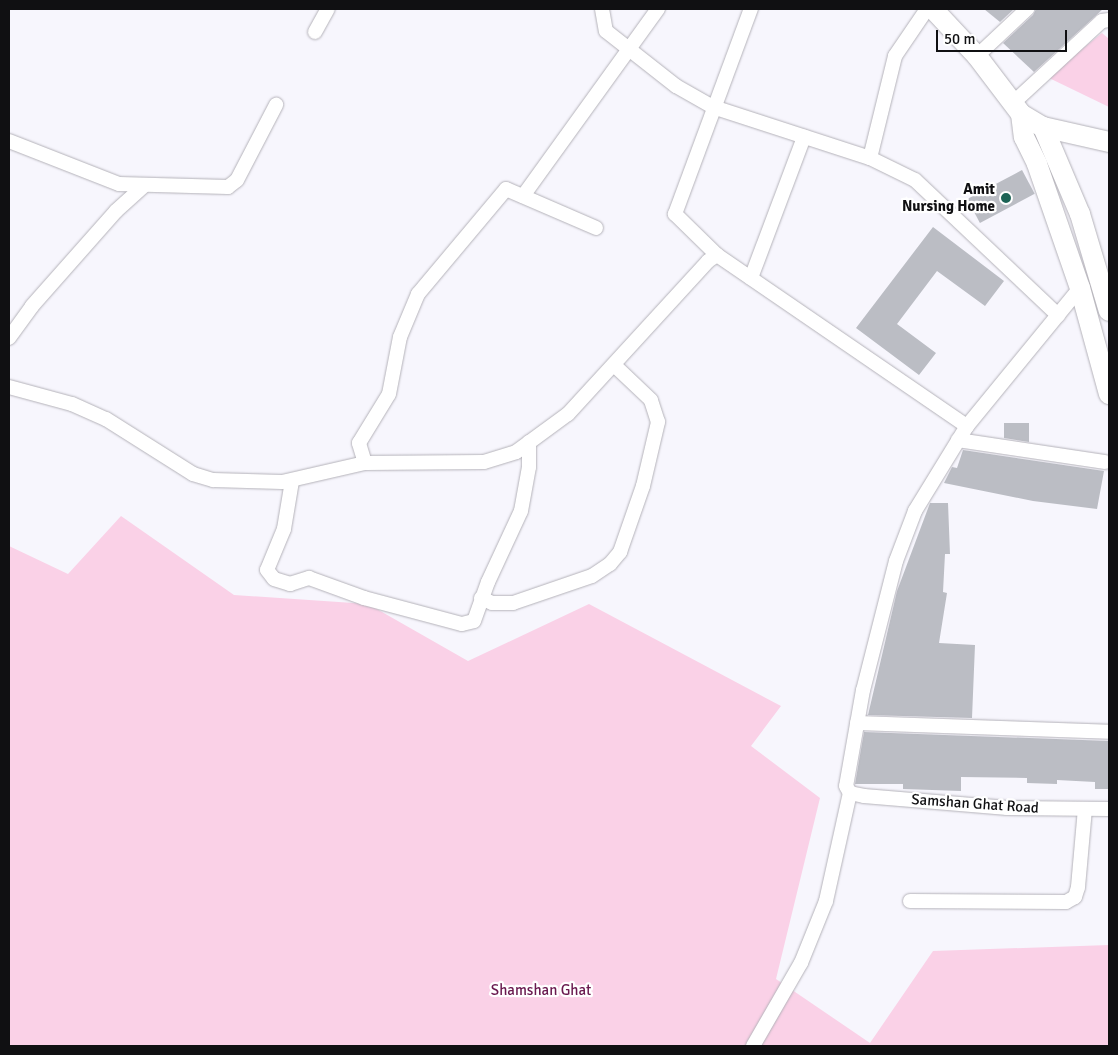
<!DOCTYPE html>
<style>
body{margin:0}
#map{position:relative;width:1118px;height:1055px;overflow:hidden;background:#f7f6fd;font-family:Signika,sans-serif}
div>[style]{position:absolute}
.green>*{inset:0;background:#fad1e7}
.building>*{inset:0;background:#bbbdc4;transform-origin:0 0}
.roads{filter:drop-shadow(0 0 1px #b4b2b9) drop-shadow(0 0 1px #b4b2b9)}
.street>*{height:14px;margin:-7px;padding:0 7px;transform-origin:7px;border-radius:7px;background:#fff}
.secondary>*{height:20px;margin:-10px;padding:0 10px;transform-origin:10px;border-radius:10px;background:#fff}
.dots>*{width:14px;height:14px;translate:-50% -50%;box-sizing:border-box;border:2px solid #fff;border-radius:50%}
span{translate:-50% -50%;white-space:nowrap;text-align:center;line-height:1.15;-webkit-text-stroke:4.5px #fff;paint-order:stroke}
.poi-label{font-size:15px;color:#101012;font-weight:700}
.right{translate:-100% -50%;text-align:right}
.street-label{font-size:15px;color:#101012}
.park-label{font-size:15px;color:#69194f}
.frame{position:absolute;inset:0;border:10px solid #101012;pointer-events:none}
.scale{position:absolute;left:936px;top:30px;width:131px;height:22px;box-sizing:border-box;border:2px solid #101012;border-top:0;padding-left:6px;font-size:15px;line-height:18px;white-space:nowrap;color:#101012;-webkit-text-stroke:4px #fff;paint-order:stroke}
</style>
<div id="map">
<div class="green">
<i style="clip-path:polygon(1102px 33px,1109px 39px,1109px 107px,1047px 77px)"></i>
<i style="clip-path:polygon(121px 516px,234px 595px,368px 604px,468px 661px,589px 604px,781px 706px,751px 746px,820px 798px,776px 979px,870px 1043px,933px 951px,1109px 945px,1109px 1046px,9px 1046px,9px 546px,68px 574px)"></i>
</div>
<div class="building">
<i style="clip-path:polygon(984px 9px,1014px 9px,1000px 22px)"></i>
<i style="clip-path:polygon(1036px 9px,1103px 9px,1034px 72px,1003px 43px,1033px 15px)"></i>
<i style="left:1022px;top:170px;width:27px;height:62px;rotate:62deg"></i>
<i style="clip-path:polygon(933px 227px,1004px 281px,985px 306px,937px 271px,897px 324px,936px 353px,919px 375px,856px 328px)"></i>
<i style="clip-path:polygon(1004px 423px,1029px 423px,1029px 442px,1004px 438px)"></i>
<i style="clip-path:polygon(963px 450px,1104px 471px,1097px 509px,1033px 501px,944px 483px,952px 467px,957px 468px)"></i>
<i style="clip-path:polygon(930px 503px,948px 503px,950px 554px,945px 554px,943px 592px,947px 593px,939px 643px,975px 645px,972px 718px,868px 715px,897px 591px)"></i>
<i style="clip-path:polygon(864px 732px,1109px 741px,1109px 789px,1095px 789px,1095px 782px,1057px 780px,1057px 784px,1027px 783px,1027px 778px,961px 777px,961px 791px,903px 789px,903px 784px,855px 784px)"></i>
</div>
<div class="roads">
<div class="street">
<i style="left:602px;top:9px;width:22px;rotate:80deg"></i>
<i style="left:606px;top:31px;width:89px;rotate:38.2deg"></i>
<i style="left:676px;top:86px;width:43px;rotate:29.6deg"></i>
<i style="left:713px;top:107px;width:165px;rotate:18deg"></i>
<i style="left:870px;top:158px;width:50px;rotate:26.1deg"></i>
<i style="left:915px;top:180px;width:197px;rotate:43.4deg"></i>
<i style="left:315px;top:32px;width:26px;rotate:-61deg"></i>
<i style="left:977px;top:56px;width:69px;rotate:-43.2deg"></i>
<i style="left:1013px;top:103px;width:121px;rotate:-42.7deg"></i>
<i style="left:1102px;top:21px;width:7px;rotate:-8deg"></i>
<i style="left:9px;top:141px;width:118px;rotate:21.4deg"></i>
<i style="left:119px;top:184px;width:109px;rotate:1.6deg"></i>
<i style="left:228px;top:187px;width:11px;rotate:-38deg"></i>
<i style="left:237px;top:180px;width:85px;rotate:-62.5deg"></i>
<i style="left:870px;top:158px;width:105px;rotate:-76.2deg"></i>
<i style="left:895px;top:56px;width:57px;rotate:-55.8deg"></i>
<i style="left:523px;top:196px;width:231px;rotate:-54.2deg"></i>
<i style="left:717px;top:255px;width:303px;rotate:34.4deg"></i>
<i style="left:751px;top:278px;width:151px;rotate:-69.4deg"></i>
<i style="left:1080px;top:288px;width:178px;rotate:129.3deg"></i>
<i style="left:967px;top:426px;width:100px;rotate:121.5deg"></i>
<i style="left:915px;top:511px;width:53px;rotate:110.8deg"></i>
<i style="left:896px;top:561px;width:133px;rotate:104.3deg"></i>
<i style="left:863px;top:690px;width:97px;rotate:100deg"></i>
<i style="left:846px;top:786px;width:8px;rotate:60deg"></i>
<i style="left:850px;top:793px;width:14px;rotate:12deg"></i>
<i style="left:864px;top:796px;width:144px;rotate:4.8deg"></i>
<i style="left:1007px;top:808px;width:102px;rotate:0.6deg"></i>
<i style="left:9px;top:338px;width:39px;rotate:-54deg"></i>
<i style="left:32px;top:306px;width:127px;rotate:-48.5deg"></i>
<i style="left:116px;top:211px;width:38px;rotate:-42deg"></i>
<i style="left:9px;top:387px;width:65px;rotate:15.1deg"></i>
<i style="left:72px;top:404px;width:37px;rotate:24deg"></i>
<i style="left:106px;top:419px;width:103px;rotate:32.3deg"></i>
<i style="left:193px;top:474px;width:21px;rotate:17deg"></i>
<i style="left:213px;top:480px;width:69px;rotate:1.7deg"></i>
<i style="left:282px;top:482px;width:85px;rotate:-12.9deg"></i>
<i style="left:365px;top:463px;width:119px;rotate:-0.5deg"></i>
<i style="left:484px;top:462px;width:34px;rotate:-17deg"></i>
<i style="left:516px;top:452px;width:64px;rotate:-36.2deg"></i>
<i style="left:568px;top:414px;width:207px;rotate:-47.5deg"></i>
<i style="left:708px;top:261px;width:11px;rotate:-34deg"></i>
<i style="left:717px;top:255px;width:59px;rotate:-135.7deg"></i>
<i style="left:675px;top:214px;width:219px;rotate:-69.7deg"></i>
<i style="left:958px;top:440px;width:149px;rotate:8.5deg"></i>
<i style="left:365px;top:463px;width:21px;rotate:-107deg"></i>
<i style="left:359px;top:443px;width:57px;rotate:-58.5deg"></i>
<i style="left:389px;top:394px;width:58px;rotate:-79.1deg"></i>
<i style="left:400px;top:337px;width:47px;rotate:-67.3deg"></i>
<i style="left:418px;top:294px;width:137px;rotate:-50deg"></i>
<i style="left:506px;top:189px;width:98px;rotate:23.4deg"></i>
<i style="left:292px;top:481px;width:49px;rotate:99.5deg"></i>
<i style="left:284px;top:529px;width:44px;rotate:112.5deg"></i>
<i style="left:267px;top:570px;width:11px;rotate:52deg"></i>
<i style="left:274px;top:579px;width:17px;rotate:17deg"></i>
<i style="left:290px;top:584px;width:20px;rotate:-18deg"></i>
<i style="left:309px;top:578px;width:59px;rotate:20deg"></i>
<i style="left:364px;top:598px;width:101px;rotate:14.9deg"></i>
<i style="left:462px;top:624px;width:12px;rotate:-14deg"></i>
<i style="left:474px;top:621px;width:41px;rotate:-70.3deg"></i>
<i style="left:488px;top:582px;width:78px;rotate:-65.1deg"></i>
<i style="left:521px;top:511px;width:45px;rotate:-79.7deg"></i>
<i style="left:529px;top:467px;width:25px;rotate:-90deg"></i>
<i style="left:481px;top:598px;width:12px;rotate:24deg"></i>
<i style="left:492px;top:603px;width:21px"></i>
<i style="left:513px;top:603px;width:83px;rotate:-18.9deg"></i>
<i style="left:592px;top:576px;width:22px;rotate:-34deg"></i>
<i style="left:610px;top:564px;width:16px;rotate:-50deg"></i>
<i style="left:620px;top:552px;width:70px;rotate:-70.8deg"></i>
<i style="left:643px;top:486px;width:66px;rotate:-76.8deg"></i>
<i style="left:658px;top:422px;width:23px;rotate:-108deg"></i>
<i style="left:651px;top:400px;width:51px;rotate:-136.6deg"></i>
<i style="left:857px;top:723px;width:252px;rotate:2deg"></i>
<i style="left:910px;top:901px;width:156px;rotate:0.4deg"></i>
<i style="left:1066px;top:902px;width:10px;rotate:-29deg"></i>
<i style="left:1075px;top:897px;width:10px;rotate:-73deg"></i>
<i style="left:1078px;top:887px;width:78px;rotate:-84.9deg"></i>
<i style="left:753px;top:1046px;width:96px;rotate:-60deg"></i>
<i style="left:801px;top:963px;width:67px;rotate:-68deg"></i>
<i style="left:826px;top:901px;width:111px;rotate:-77.5deg"></i>
</div>
<div class="secondary">
<i style="left:933px;top:9px;width:64px;rotate:46.9deg"></i>
<i style="left:977px;top:56px;width:73px;rotate:52.8deg"></i>
<i style="left:1021px;top:114px;width:26px;rotate:31deg"></i>
<i style="left:1043px;top:127px;width:95px;rotate:67deg"></i>
<i style="left:1080px;top:214px;width:101px;rotate:73.4deg"></i>
<i style="left:1021px;top:114px;width:23px;rotate:83deg"></i>
<i style="left:1024px;top:137px;width:30px;rotate:64deg"></i>
<i style="left:1037px;top:164px;width:131px;rotate:70.9deg"></i>
<i style="left:1080px;top:288px;width:110px;rotate:74.7deg"></i>
<i style="left:1043px;top:127px;width:68px;rotate:12.8deg"></i>
</div>
</div>
<div class="dots">
<i style="left:1006px;top:198px;background:#1c6355"></i>
</div>
<div class="poi-label">
<span class="right" style="left:995px;top:198px">Amit<br>Nursing Home</span>
</div>
<div class="street-label">
<span style="left:975px;top:804px;rotate:4deg">Samshan Ghat Road</span>
</div>
<div class="park-label">
<span style="left:541px;top:991px">Shamshan Ghat</span>
</div>
<div class="frame"></div>
<div class="scale">50 m</div>
</div>
